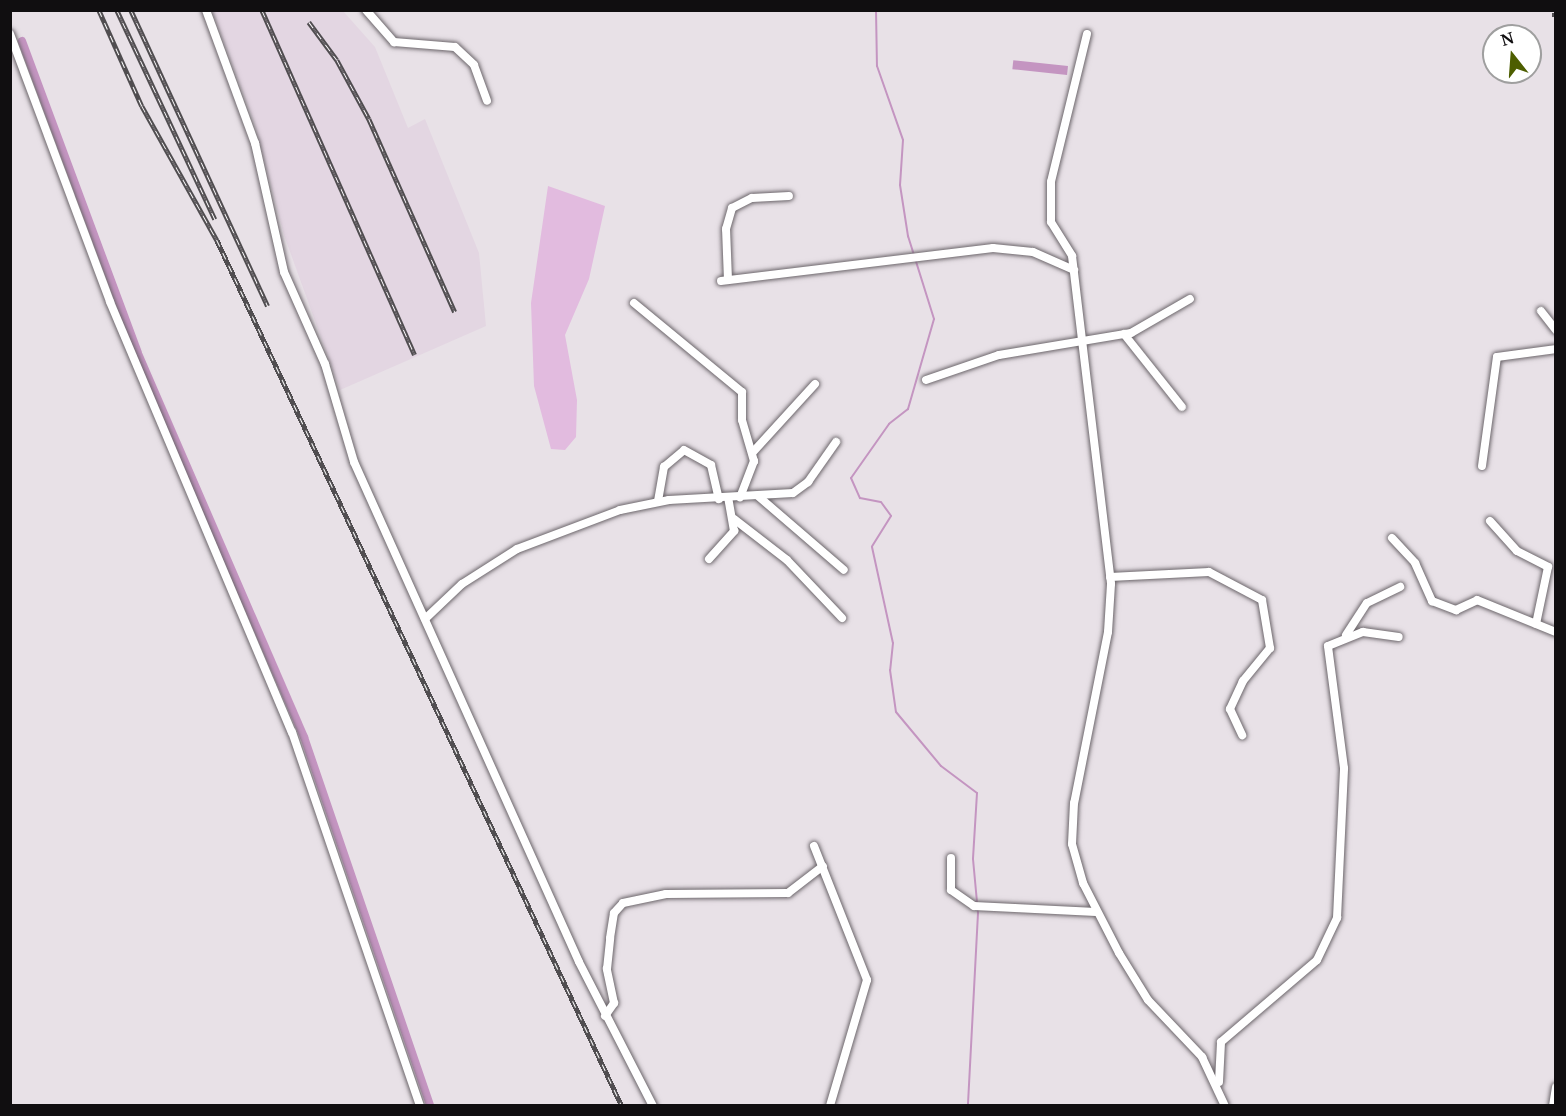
<!DOCTYPE html>
<style>
body{margin:0}
#map{position:relative;width:1566px;height:1116px;overflow:hidden;background:#e8e1e7;font-family:"Noto Serif",serif}
div>[style]{position:absolute}
.built>*{inset:0;background:#e3d6e2}
.green>*{inset:0;background:#e2bbdf}
.water>*{inset:0;background:#c495c1;transform-origin:0 0}
.stream>*{height:2px;margin:-1px;padding:0 1px;transform-origin:1px;border-radius:1px;background:#c495c1}
.canal>*{height:8px;margin:-4px;padding:0 4px;transform-origin:4px;border-radius:4px;background:#c495c1}
.roads{filter:drop-shadow(0 0 2px #6c666b) drop-shadow(0 0 2px #6c666b)}
.minor>*{height:8px;margin:-4px;padding:0 4px;transform-origin:4px;border-radius:4px;background:#fff}
.rail>*{height:4.5px;margin-top:-2.25px;transform-origin:0;background:repeating-linear-gradient(90deg,#fff 0 7px,#504d50 0 14px);box-sizing:border-box;border-block:2px solid #504d50}
span{translate:-50% -50%;white-space:nowrap;text-align:center;line-height:1.15;-webkit-text-stroke:4.5px #fff;paint-order:stroke}
.frame{position:absolute;inset:0;border:12px solid #100e10;pointer-events:none}
.north{position:absolute;left:1482px;top:24px;width:60px;height:60px;box-sizing:border-box;background:#fff;border:2px solid #9f9f9f;border-radius:50%;rotate:343deg;font-size:16px;font-weight:700;line-height:24px;text-align:center;color:#100e10}
.north::after{content:'';display:block;margin:auto;width:21px;height:27px;background:#4d5e00;clip-path:polygon(50% 0,100% 100%,50% 72%,0 100%)}
</style>
<div id="map">
<div class="built">
<i style="clip-path:polygon(212px 11px,343px 11px,375px 47px,408px 128px,425px 119px,479px 253px,486px 326px,340px 390px,284px 235px,254px 122px)"></i>
</div>
<div class="green">
<i style="clip-path:polygon(548px 186px,605px 206px,589px 279px,565px 335px,577px 400px,576px 437px,565px 450px,551px 449px,534px 386px,531px 303px)"></i>
</div>
<div class="water">
<i style="left:1068px;top:66px;width:9px;height:55px;rotate:96deg"></i>
</div>
<div class="stream">
<i style="left:876px;top:10px;width:56px;rotate:89deg"></i>
<i style="left:877px;top:66px;width:78px;rotate:70.6deg"></i>
<i style="left:903px;top:140px;width:45px;rotate:93.8deg"></i>
<i style="left:900px;top:185px;width:52px;rotate:81.1deg"></i>
<i style="left:908px;top:236px;width:87px;rotate:72.6deg"></i>
<i style="left:934px;top:319px;width:94px;rotate:106.1deg"></i>
<i style="left:908px;top:409px;width:24px;rotate:142deg"></i>
<i style="left:889px;top:424px;width:66px;rotate:125.1deg"></i>
<i style="left:851px;top:478px;width:22px;rotate:66deg"></i>
<i style="left:860px;top:498px;width:21px;rotate:11deg"></i>
<i style="left:881px;top:502px;width:17px;rotate:54deg"></i>
<i style="left:891px;top:516px;width:36px;rotate:122deg"></i>
<i style="left:872px;top:547px;width:98px;rotate:77.7deg"></i>
<i style="left:893px;top:643px;width:27px;rotate:96deg"></i>
<i style="left:890px;top:670px;width:42px;rotate:81.9deg"></i>
<i style="left:896px;top:712px;width:70px;rotate:50.2deg"></i>
<i style="left:941px;top:766px;width:45px;rotate:36.9deg"></i>
<i style="left:977px;top:793px;width:66px;rotate:93.5deg"></i>
<i style="left:973px;top:859px;width:54px;rotate:84.7deg"></i>
<i style="left:978px;top:913px;width:193px;rotate:93deg"></i>
</div>
<div class="canal">
<i style="left:22px;top:41px;width:331px;rotate:69.6deg"></i>
<i style="left:137px;top:351px;width:421px;rotate:66.6deg"></i>
<i style="left:304px;top:737px;width:390px;rotate:71.1deg"></i>
</div>
<div class="roads">
<div class="minor">
<i style="left:206px;top:10px;width:142px;rotate:69.8deg"></i>
<i style="left:255px;top:143px;width:132px;rotate:77.3deg"></i>
<i style="left:284px;top:272px;width:101px;rotate:66deg"></i>
<i style="left:325px;top:364px;width:102px;rotate:73.5deg"></i>
<i style="left:354px;top:462px;width:548px;rotate:65.77deg"></i>
<i style="left:579px;top:962px;width:162px;rotate:62.8deg"></i>
<i style="left:366px;top:10px;width:43px;rotate:48.8deg"></i>
<i style="left:394px;top:42px;width:61px;rotate:4.7deg"></i>
<i style="left:455px;top:47px;width:26px;rotate:43deg"></i>
<i style="left:474px;top:65px;width:38px;rotate:70deg"></i>
<i style="left:10px;top:34px;width:286px;rotate:69.5deg"></i>
<i style="left:110px;top:302px;width:467px;rotate:67.1deg"></i>
<i style="left:292px;top:732px;width:395px;rotate:71.1deg"></i>
<i style="left:1087px;top:34px;width:152px;rotate:103.7deg"></i>
<i style="left:1051px;top:182px;width:40px;rotate:90deg"></i>
<i style="left:1051px;top:222px;width:40px;rotate:58deg"></i>
<i style="left:1072px;top:256px;width:330px;rotate:83.2deg"></i>
<i style="left:1111px;top:584px;width:48px;rotate:93.6deg"></i>
<i style="left:1108px;top:632px;width:174px;rotate:101.2deg"></i>
<i style="left:1074px;top:803px;width:41px;rotate:92.8deg"></i>
<i style="left:1072px;top:844px;width:41px;rotate:74.2deg"></i>
<i style="left:1083px;top:883px;width:79px;rotate:62.8deg"></i>
<i style="left:1119px;top:953px;width:55px;rotate:58.3deg"></i>
<i style="left:1148px;top:1000px;width:79px;rotate:46.5deg"></i>
<i style="left:1202px;top:1057px;width:54px;rotate:64.9deg"></i>
<i style="left:728px;top:280px;width:51px;rotate:-92.2deg"></i>
<i style="left:726px;top:229px;width:22px;rotate:-74deg"></i>
<i style="left:732px;top:208px;width:22px;rotate:-27deg"></i>
<i style="left:752px;top:198px;width:37px;rotate:-3deg"></i>
<i style="left:721px;top:281px;width:274px;rotate:-6.9deg"></i>
<i style="left:993px;top:248px;width:40px;rotate:5.7deg"></i>
<i style="left:1033px;top:252px;width:45px;rotate:23.7deg"></i>
<i style="left:634px;top:303px;width:140px;rotate:39.5deg"></i>
<i style="left:742px;top:392px;width:28px;rotate:90deg"></i>
<i style="left:742px;top:420px;width:43px;rotate:73.7deg"></i>
<i style="left:754px;top:461px;width:39px;rotate:111deg"></i>
<i style="left:1541px;top:311px;width:24px;rotate:52deg"></i>
<i style="left:1124px;top:334px;width:93px;rotate:51.5deg"></i>
<i style="left:926px;top:380px;width:77px;rotate:-18.9deg"></i>
<i style="left:999px;top:355px;width:134px;rotate:-9.5deg"></i>
<i style="left:1131px;top:333px;width:68px;rotate:-30deg"></i>
<i style="left:753px;top:452px;width:92px;rotate:-47.6deg"></i>
<i style="left:1482px;top:466px;width:110px;rotate:-82.2deg"></i>
<i style="left:1497px;top:357px;width:60px;rotate:-7.7deg"></i>
<i style="left:758px;top:496px;width:113px;rotate:40.7deg"></i>
<i style="left:658px;top:501px;width:35px;rotate:-80deg"></i>
<i style="left:664px;top:467px;width:26px;rotate:-40deg"></i>
<i style="left:684px;top:450px;width:31px;rotate:29deg"></i>
<i style="left:711px;top:465px;width:35px;rotate:77deg"></i>
<i style="left:734px;top:519px;width:67px;rotate:37.7deg"></i>
<i style="left:787px;top:560px;width:80px;rotate:46.5deg"></i>
<i style="left:1490px;top:521px;width:40px;rotate:48deg"></i>
<i style="left:1517px;top:551px;width:35px;rotate:27deg"></i>
<i style="left:1548px;top:567px;width:58px;rotate:101.9deg"></i>
<i style="left:1392px;top:538px;width:34px;rotate:47deg"></i>
<i style="left:1415px;top:563px;width:42px;rotate:65.9deg"></i>
<i style="left:1432px;top:601px;width:26px;rotate:21deg"></i>
<i style="left:1456px;top:610px;width:23px;rotate:-25deg"></i>
<i style="left:1477px;top:600px;width:85px;rotate:22.1deg"></i>
<i style="left:709px;top:559px;width:38px;rotate:-48deg"></i>
<i style="left:734px;top:531px;width:34px;rotate:-100deg"></i>
<i style="left:1110px;top:577px;width:99px;rotate:-2.9deg"></i>
<i style="left:1209px;top:572px;width:60px;rotate:27.8deg"></i>
<i style="left:1262px;top:600px;width:49px;rotate:80.5deg"></i>
<i style="left:1270px;top:648px;width:43px;rotate:129.3deg"></i>
<i style="left:1243px;top:681px;width:31px;rotate:115deg"></i>
<i style="left:1230px;top:709px;width:29px;rotate:65deg"></i>
<i style="left:425px;top:619px;width:51px;rotate:-43.4deg"></i>
<i style="left:462px;top:584px;width:65px;rotate:-32.5deg"></i>
<i style="left:517px;top:549px;width:110px;rotate:-20.7deg"></i>
<i style="left:620px;top:510px;width:50px;rotate:-11.5deg"></i>
<i style="left:669px;top:500px;width:124px;rotate:-3.2deg"></i>
<i style="left:793px;top:493px;width:19px;rotate:-36deg"></i>
<i style="left:808px;top:482px;width:49px;rotate:-55deg"></i>
<i style="left:1346px;top:635px;width:38px;rotate:-57deg"></i>
<i style="left:1367px;top:603px;width:37px;rotate:-26deg"></i>
<i style="left:814px;top:846px;width:144px;rotate:68.4deg"></i>
<i style="left:867px;top:980px;width:131px;rotate:106.4deg"></i>
<i style="left:951px;top:858px;width:32px;rotate:90deg"></i>
<i style="left:951px;top:890px;width:28px;rotate:35deg"></i>
<i style="left:974px;top:906px;width:122px;rotate:2.8deg"></i>
<i style="left:605px;top:1016px;width:16px;rotate:-55deg"></i>
<i style="left:614px;top:1003px;width:35px;rotate:-102deg"></i>
<i style="left:607px;top:969px;width:31px;rotate:-84deg"></i>
<i style="left:610px;top:938px;width:25px;rotate:-81deg"></i>
<i style="left:614px;top:913px;width:13px;rotate:-48deg"></i>
<i style="left:623px;top:903px;width:44px;rotate:-11.8deg"></i>
<i style="left:666px;top:894px;width:122px;rotate:-0.5deg"></i>
<i style="left:788px;top:893px;width:44px;rotate:-37.6deg"></i>
<i style="left:1219px;top:1082px;width:40px;rotate:-87.1deg"></i>
<i style="left:1221px;top:1042px;width:126px;rotate:-40.5deg"></i>
<i style="left:1317px;top:960px;width:47px;rotate:-64.5deg"></i>
<i style="left:1337px;top:918px;width:150px;rotate:-87.3deg"></i>
<i style="left:1344px;top:768px;width:123px;rotate:-97.5deg"></i>
<i style="left:1328px;top:646px;width:38px;rotate:-22deg"></i>
<i style="left:1363px;top:632px;width:36px;rotate:8deg"></i>
<i style="left:1553px;top:1106px;width:19px;rotate:-81deg"></i>
</div>
</div>
<div class="rail">
<i style="left:99px;top:10px;width:105px;rotate:65.9deg"></i>
<i style="left:142px;top:106px;width:154px;rotate:60.8deg"></i>
<i style="left:217px;top:240px;width:956px;rotate:64.94deg"></i>
<i style="left:117px;top:10px;width:231px;rotate:64.9deg"></i>
<i style="left:131px;top:10px;width:326px;rotate:65.2deg"></i>
<i style="left:262px;top:10px;width:377px;rotate:66.1deg"></i>
<i style="left:1552px;top:15px;width:4px"></i>
<i style="left:309px;top:22px;width:47px;rotate:53.6deg"></i>
<i style="left:337px;top:60px;width:67px;rotate:61.5deg"></i>
<i style="left:369px;top:119px;width:211px;rotate:66deg"></i>
</div>
<div class="frame"></div>
<div class="north">N</div>
</div>
